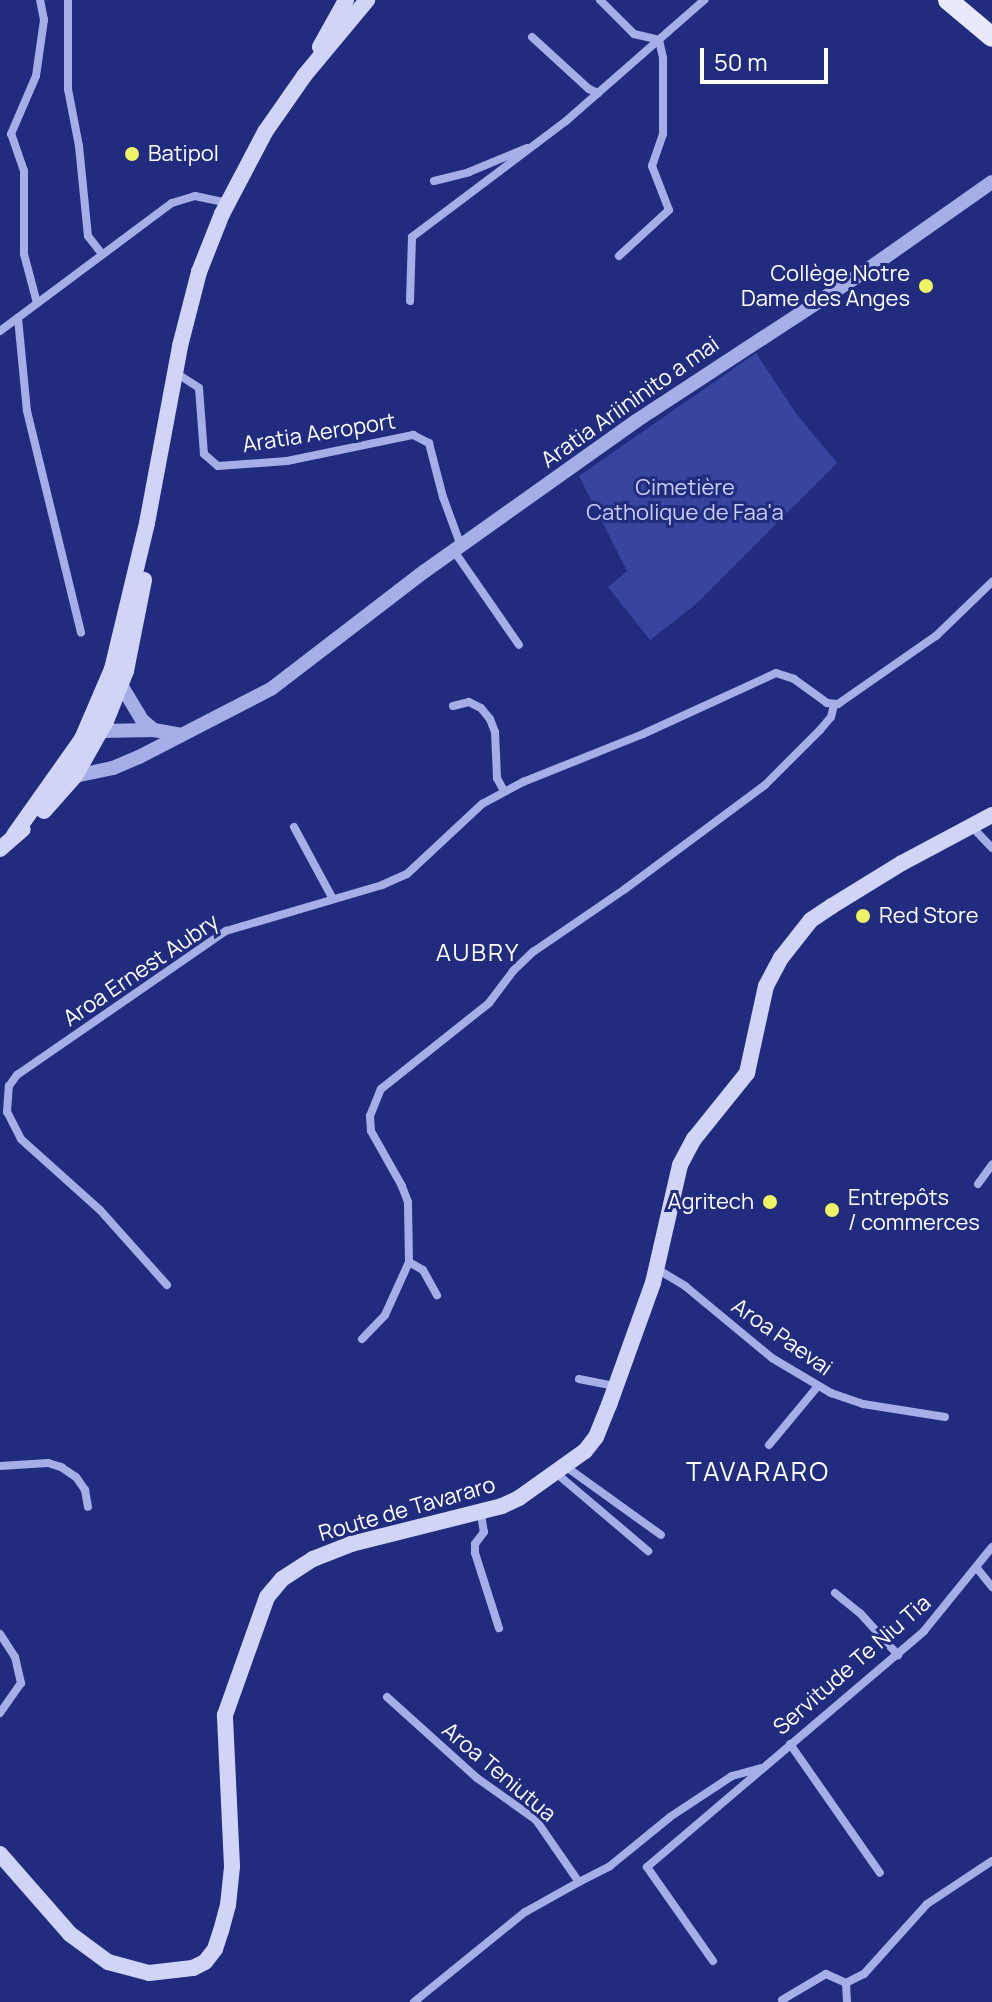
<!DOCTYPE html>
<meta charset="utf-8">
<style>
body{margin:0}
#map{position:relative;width:992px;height:2002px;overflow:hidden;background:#212c7f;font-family:Manrope,sans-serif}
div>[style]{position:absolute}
.green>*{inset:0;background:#38459f}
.minor>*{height:8px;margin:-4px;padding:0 4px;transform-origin:4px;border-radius:4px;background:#a6aee7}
.tertiary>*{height:14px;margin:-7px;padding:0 7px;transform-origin:7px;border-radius:7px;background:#a6aee7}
.secondary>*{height:16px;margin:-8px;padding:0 8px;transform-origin:8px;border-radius:8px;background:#d0d4f6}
.primary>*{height:20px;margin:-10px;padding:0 10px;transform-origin:10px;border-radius:10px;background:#e8e9fd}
.dots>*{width:22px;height:22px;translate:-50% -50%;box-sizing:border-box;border:4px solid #212c7f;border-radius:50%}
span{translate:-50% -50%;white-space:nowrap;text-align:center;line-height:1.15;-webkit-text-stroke:6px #212c7f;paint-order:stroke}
.poi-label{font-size:22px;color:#fff}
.left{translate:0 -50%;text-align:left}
.right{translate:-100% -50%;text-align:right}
.street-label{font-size:22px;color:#fff}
.park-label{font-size:22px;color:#cacff5}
.neighbourhood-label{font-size:24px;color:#fff;letter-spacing:2px}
.quarter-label{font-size:26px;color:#fff;letter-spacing:2px}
.scale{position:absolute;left:700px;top:48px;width:128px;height:36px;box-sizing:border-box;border:4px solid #fff;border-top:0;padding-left:10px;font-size:24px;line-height:28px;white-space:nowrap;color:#fff;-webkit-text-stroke:6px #212c7f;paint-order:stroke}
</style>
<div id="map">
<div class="green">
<i style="clip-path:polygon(756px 353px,798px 416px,837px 463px,695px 605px,650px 640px,608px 587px,627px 571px,579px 476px)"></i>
</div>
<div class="minor">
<i style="left:68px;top:0;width:89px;rotate:90deg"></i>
<i style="left:68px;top:89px;width:58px;rotate:79.1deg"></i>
<i style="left:79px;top:146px;width:90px;rotate:84.3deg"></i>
<i style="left:88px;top:236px;width:23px;rotate:52deg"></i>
<i style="left:600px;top:0;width:48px;rotate:45deg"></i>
<i style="left:634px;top:34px;width:26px;rotate:13deg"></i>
<i style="left:659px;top:40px;width:18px;rotate:77deg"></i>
<i style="left:663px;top:58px;width:76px;rotate:90deg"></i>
<i style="left:663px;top:134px;width:34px;rotate:109deg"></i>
<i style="left:652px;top:166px;width:47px;rotate:68.9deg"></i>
<i style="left:669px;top:210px;width:68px;rotate:137.4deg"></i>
<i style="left:532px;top:37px;width:77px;rotate:42.4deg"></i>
<i style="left:589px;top:89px;width:10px;rotate:24deg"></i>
<i style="left:434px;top:181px;width:36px;rotate:-14deg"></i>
<i style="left:469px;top:172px;width:63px;rotate:-22.5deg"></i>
<i style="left:410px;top:301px;width:64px;rotate:-88.2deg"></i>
<i style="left:412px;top:237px;width:193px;rotate:-37deg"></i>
<i style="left:566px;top:121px;width:184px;rotate:-41.2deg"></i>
<i style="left:37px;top:303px;width:51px;rotate:-104.9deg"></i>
<i style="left:24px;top:254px;width:83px;rotate:-90deg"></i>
<i style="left:24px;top:171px;width:39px;rotate:-109deg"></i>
<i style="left:11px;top:134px;width:63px;rotate:-66.7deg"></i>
<i style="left:36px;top:76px;width:57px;rotate:-81.9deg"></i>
<i style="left:44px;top:20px;width:20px;rotate:-101deg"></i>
<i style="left:18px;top:318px;width:93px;rotate:84.5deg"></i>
<i style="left:27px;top:411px;width:228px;rotate:76.3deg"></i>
<i style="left:0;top:331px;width:214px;rotate:-36.7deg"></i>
<i style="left:172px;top:203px;width:24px;rotate:-17deg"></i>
<i style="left:195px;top:196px;width:33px;rotate:12deg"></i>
<i style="left:176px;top:373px;width:27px;rotate:33deg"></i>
<i style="left:199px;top:388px;width:66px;rotate:85.7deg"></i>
<i style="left:204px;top:454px;width:18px;rotate:41deg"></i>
<i style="left:218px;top:466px;width:69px;rotate:-4.1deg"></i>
<i style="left:287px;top:461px;width:129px;rotate:-11.7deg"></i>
<i style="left:413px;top:435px;width:18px;rotate:27deg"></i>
<i style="left:429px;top:443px;width:56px;rotate:75.5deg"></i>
<i style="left:443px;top:497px;width:52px;rotate:69.8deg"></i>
<i style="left:454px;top:551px;width:114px;rotate:55.3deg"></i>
<i style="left:453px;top:706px;width:16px;rotate:-14deg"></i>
<i style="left:469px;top:702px;width:13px;rotate:27deg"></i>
<i style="left:481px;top:708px;width:14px;rotate:51deg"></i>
<i style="left:490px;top:719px;width:14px;rotate:69deg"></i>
<i style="left:495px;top:732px;width:46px;rotate:87.5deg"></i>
<i style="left:497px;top:778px;width:15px;rotate:62deg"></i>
<i style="left:294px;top:827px;width:82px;rotate:61.6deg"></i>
<i style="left:972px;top:827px;width:29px;rotate:46deg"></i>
<i style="left:978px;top:1184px;width:24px;rotate:-54deg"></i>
<i style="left:409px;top:1262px;width:16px;rotate:30deg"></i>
<i style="left:423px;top:1270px;width:29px;rotate:61deg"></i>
<i style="left:657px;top:1269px;width:33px;rotate:31deg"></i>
<i style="left:685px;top:1286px;width:113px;rotate:39.6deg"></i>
<i style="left:772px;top:1358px;width:69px;rotate:30.7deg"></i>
<i style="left:831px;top:1393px;width:34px;rotate:19deg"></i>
<i style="left:863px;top:1404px;width:83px;rotate:9deg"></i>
<i style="left:167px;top:1285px;width:101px;rotate:-131.8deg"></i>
<i style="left:100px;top:1210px;width:106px;rotate:-138.1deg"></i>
<i style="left:21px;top:1139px;width:30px;rotate:-117deg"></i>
<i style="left:7px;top:1112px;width:26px;rotate:-86deg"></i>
<i style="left:9px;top:1086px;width:14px;rotate:-54deg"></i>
<i style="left:17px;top:1075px;width:254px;rotate:-34.6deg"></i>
<i style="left:226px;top:931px;width:163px;rotate:-16.4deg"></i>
<i style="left:382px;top:885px;width:27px;rotate:-24deg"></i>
<i style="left:407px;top:874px;width:103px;rotate:-43deg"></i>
<i style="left:482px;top:804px;width:47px;rotate:-28.2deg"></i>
<i style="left:523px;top:782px;width:129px;rotate:-21.8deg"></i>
<i style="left:643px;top:734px;width:146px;rotate:-24.6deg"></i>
<i style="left:776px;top:673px;width:19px;rotate:18deg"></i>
<i style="left:794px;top:679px;width:41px;rotate:36deg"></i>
<i style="left:827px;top:703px;width:11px;rotate:5deg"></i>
<i style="left:838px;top:704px;width:119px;rotate:-34.8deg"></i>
<i style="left:936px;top:636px;width:78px;rotate:-44deg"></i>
<i style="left:362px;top:1339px;width:33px;rotate:-46deg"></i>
<i style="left:385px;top:1315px;width:58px;rotate:-65.6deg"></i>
<i style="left:409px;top:1262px;width:60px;rotate:-91deg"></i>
<i style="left:408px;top:1202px;width:17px;rotate:-111deg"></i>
<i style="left:402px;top:1186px;width:63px;rotate:-119.4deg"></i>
<i style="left:371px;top:1131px;width:15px;rotate:-94deg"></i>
<i style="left:370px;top:1116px;width:29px;rotate:-68deg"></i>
<i style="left:381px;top:1089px;width:138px;rotate:-38.5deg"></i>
<i style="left:489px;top:1003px;width:40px;rotate:-53deg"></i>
<i style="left:513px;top:971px;width:28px;rotate:-44deg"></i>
<i style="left:533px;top:952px;width:112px;rotate:-34.4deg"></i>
<i style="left:625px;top:889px;width:174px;rotate:-36.6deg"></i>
<i style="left:765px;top:785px;width:78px;rotate:-45deg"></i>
<i style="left:820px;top:730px;width:17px;rotate:-50deg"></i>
<i style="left:831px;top:717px;width:12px;rotate:-76deg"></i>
<i style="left:579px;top:1379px;width:37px;rotate:11deg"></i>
<i style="left:769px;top:1445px;width:77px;rotate:-50.3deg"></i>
<i style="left:0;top:1466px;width:48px;rotate:-3.6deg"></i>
<i style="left:48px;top:1463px;width:14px;rotate:17deg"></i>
<i style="left:61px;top:1467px;width:18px;rotate:34deg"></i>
<i style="left:76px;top:1477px;width:16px;rotate:55deg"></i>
<i style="left:85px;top:1490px;width:17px;rotate:80deg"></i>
<i style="left:565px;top:1466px;width:118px;rotate:35.7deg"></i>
<i style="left:556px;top:1473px;width:121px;rotate:40.3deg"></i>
<i style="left:481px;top:1514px;width:18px;rotate:81deg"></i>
<i style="left:484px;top:1532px;width:15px;rotate:127deg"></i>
<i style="left:475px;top:1544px;width:9px;rotate:90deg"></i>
<i style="left:475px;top:1553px;width:79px;rotate:72.3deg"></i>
<i style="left:976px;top:1567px;width:26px;rotate:51deg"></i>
<i style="left:835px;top:1593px;width:32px;rotate:39deg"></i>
<i style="left:860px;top:1613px;width:57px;rotate:47.9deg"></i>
<i style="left:0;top:1634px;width:27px;rotate:57deg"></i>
<i style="left:15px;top:1657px;width:27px;rotate:77deg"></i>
<i style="left:21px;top:1683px;width:37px;rotate:125deg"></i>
<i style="left:387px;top:1697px;width:121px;rotate:42deg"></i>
<i style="left:477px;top:1778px;width:72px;rotate:35.4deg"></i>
<i style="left:536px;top:1820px;width:75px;rotate:55.3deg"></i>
<i style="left:579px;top:1882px;width:62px;rotate:150.9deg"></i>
<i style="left:525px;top:1912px;width:143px;rotate:141deg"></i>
<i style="left:790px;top:1744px;width:157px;rotate:55.1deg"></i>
<i style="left:579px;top:1882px;width:35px;rotate:-27deg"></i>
<i style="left:610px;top:1866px;width:77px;rotate:-39.2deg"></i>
<i style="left:670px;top:1817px;width:74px;rotate:-33.5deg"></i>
<i style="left:732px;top:1776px;width:30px;rotate:-15deg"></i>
<i style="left:713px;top:1961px;width:115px;rotate:-125.1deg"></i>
<i style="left:647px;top:1867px;width:364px;rotate:-40.4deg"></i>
<i style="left:924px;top:1631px;width:108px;rotate:-51deg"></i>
<i style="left:846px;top:1983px;width:19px;rotate:87deg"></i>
<i style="left:782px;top:2000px;width:51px;rotate:-30.6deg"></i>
<i style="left:826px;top:1974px;width:22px;rotate:24deg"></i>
<i style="left:846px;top:1983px;width:20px;rotate:-27deg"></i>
<i style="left:864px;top:1974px;width:94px;rotate:-48deg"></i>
<i style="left:927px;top:1904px;width:78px;rotate:-33.5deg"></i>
</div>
<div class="tertiary">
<i style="left:121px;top:685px;width:41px;rotate:59deg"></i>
<i style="left:142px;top:720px;width:16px;rotate:40deg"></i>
<i style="left:154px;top:730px;width:28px;rotate:10deg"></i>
<i style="left:91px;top:735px;width:11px;rotate:-22deg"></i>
<i style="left:101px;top:731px;width:53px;rotate:-1.1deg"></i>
<i style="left:75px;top:776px;width:39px;rotate:-12deg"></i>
<i style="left:113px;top:768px;width:28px;rotate:-23deg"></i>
<i style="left:139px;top:757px;width:148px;rotate:-27.3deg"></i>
<i style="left:271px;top:689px;width:194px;rotate:-37.5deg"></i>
<i style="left:425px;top:571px;width:259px;rotate:-35.4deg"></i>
<i style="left:636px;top:421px;width:272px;rotate:-33.2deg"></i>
<i style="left:864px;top:272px;width:156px;rotate:-35.1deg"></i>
</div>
<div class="secondary">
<i style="left:320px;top:47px;width:54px;rotate:-61deg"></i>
<i style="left:44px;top:811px;width:47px;rotate:-48.5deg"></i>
<i style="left:75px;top:776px;width:63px;rotate:-60.6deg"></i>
<i style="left:106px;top:721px;width:54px;rotate:-68.2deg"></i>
<i style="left:126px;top:671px;width:93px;rotate:-78.8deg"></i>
<i style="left:14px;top:835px;width:118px;rotate:-54.7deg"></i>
<i style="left:82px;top:739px;width:76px;rotate:-66.8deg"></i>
<i style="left:112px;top:669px;width:150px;rotate:-76.5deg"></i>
<i style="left:147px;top:523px;width:180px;rotate:-79.4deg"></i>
<i style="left:180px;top:346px;width:76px;rotate:-75.6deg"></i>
<i style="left:199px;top:272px;width:62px;rotate:-68.4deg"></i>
<i style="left:222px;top:214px;width:93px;rotate:-62.3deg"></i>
<i style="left:265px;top:132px;width:68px;rotate:-55.1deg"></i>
<i style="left:304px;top:76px;width:99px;rotate:-50.3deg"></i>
<i style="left:0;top:849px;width:30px;rotate:-41deg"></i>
<i style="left:0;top:1854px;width:106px;rotate:48.8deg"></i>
<i style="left:70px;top:1934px;width:47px;rotate:36.4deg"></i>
<i style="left:108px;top:1962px;width:42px;rotate:15deg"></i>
<i style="left:149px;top:1973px;width:44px;rotate:-6.5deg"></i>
<i style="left:193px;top:1968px;width:13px;rotate:-27deg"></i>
<i style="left:205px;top:1962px;width:16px;rotate:-52deg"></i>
<i style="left:215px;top:1949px;width:19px;rotate:-72deg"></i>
<i style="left:221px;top:1931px;width:27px;rotate:-75deg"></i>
<i style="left:228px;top:1905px;width:39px;rotate:-84deg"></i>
<i style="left:232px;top:1866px;width:151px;rotate:-92.7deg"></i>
<i style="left:225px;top:1715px;width:125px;rotate:-70.4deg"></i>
<i style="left:267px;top:1597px;width:23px;rotate:-50deg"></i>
<i style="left:282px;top:1579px;width:37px;rotate:-33deg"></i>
<i style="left:313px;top:1559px;width:41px;rotate:-21.5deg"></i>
<i style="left:351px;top:1544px;width:156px;rotate:-14.1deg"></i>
<i style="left:502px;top:1506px;width:19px;rotate:-25deg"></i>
<i style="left:519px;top:1498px;width:81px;rotate:-35.5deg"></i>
<i style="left:585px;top:1451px;width:18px;rotate:-52deg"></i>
<i style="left:596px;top:1437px;width:35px;rotate:-68deg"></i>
<i style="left:609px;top:1405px;width:130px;rotate:-70.2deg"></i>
<i style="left:653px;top:1283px;width:121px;rotate:-77.1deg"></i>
<i style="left:680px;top:1165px;width:30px;rotate:-62deg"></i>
<i style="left:694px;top:1139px;width:85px;rotate:-51.2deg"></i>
<i style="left:747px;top:1073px;width:89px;rotate:-77.7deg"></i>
<i style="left:766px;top:986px;width:32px;rotate:-62deg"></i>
<i style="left:781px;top:958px;width:48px;rotate:-51.7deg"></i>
<i style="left:811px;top:920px;width:25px;rotate:-34deg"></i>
<i style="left:832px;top:906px;width:82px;rotate:-31.6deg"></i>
<i style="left:902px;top:863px;width:102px;rotate:-28.1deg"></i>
</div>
<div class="primary">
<i style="left:948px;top:0;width:57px;rotate:40.1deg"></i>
</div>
<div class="dots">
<i style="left:132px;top:154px;background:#eef368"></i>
<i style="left:926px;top:286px;background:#eef368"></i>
<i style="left:863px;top:916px;background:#eef368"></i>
<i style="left:770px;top:1202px;background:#eef368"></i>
<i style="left:832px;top:1210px;background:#eef368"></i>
</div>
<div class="poi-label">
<span class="left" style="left:148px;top:154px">Batipol</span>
<span class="right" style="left:910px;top:286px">Collège Notre<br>Dame des Anges</span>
<span class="left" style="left:879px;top:916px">Red Store</span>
<span class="left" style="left:848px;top:1210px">Entrepôts<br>/ commerces</span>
<span class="right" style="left:754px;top:1202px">Agritech</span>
</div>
<div class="street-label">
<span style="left:630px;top:402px;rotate:-35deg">Aratia Ariininito a mai</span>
<span style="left:319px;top:433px;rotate:-9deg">Aratia Aeroport</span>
<span style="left:141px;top:970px;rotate:-34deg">Aroa Ernest Aubry</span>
<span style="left:782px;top:1337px;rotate:35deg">Aroa Paevai</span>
<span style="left:407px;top:1509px;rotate:-16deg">Route de Tavararo</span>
<span style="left:852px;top:1665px;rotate:-41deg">Servitude Te Niu Tia</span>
<span style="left:499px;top:1772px;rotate:40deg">Aroa Teniutua</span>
</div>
<div class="park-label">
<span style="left:685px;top:500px">Cimetière<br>Catholique de Faa'a</span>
</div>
<div class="neighbourhood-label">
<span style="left:478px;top:952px">AUBRY</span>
</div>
<div class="quarter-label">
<span style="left:758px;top:1472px">TAVARARO</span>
</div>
<div class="scale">50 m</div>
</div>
